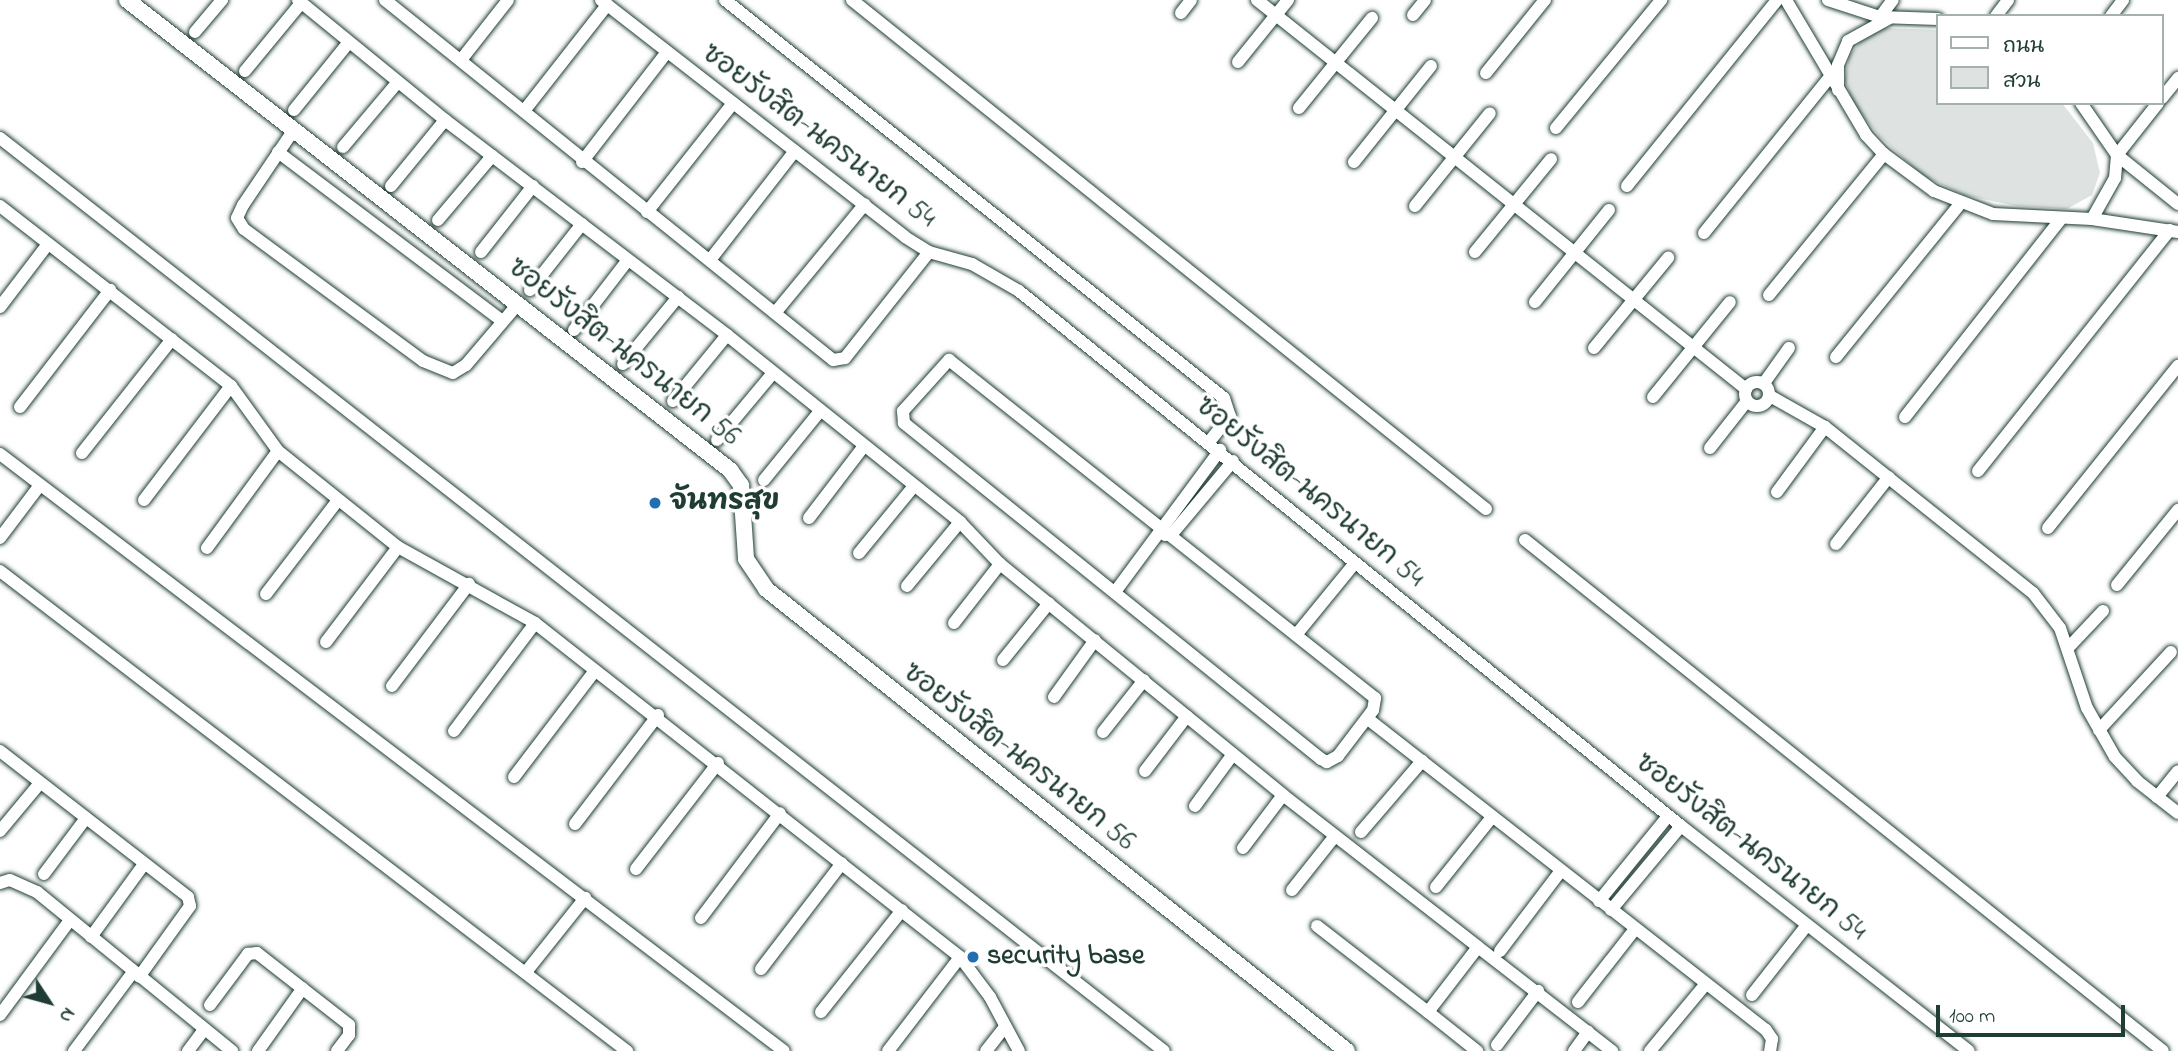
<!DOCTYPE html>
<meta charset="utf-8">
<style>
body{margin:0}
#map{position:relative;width:2178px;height:1051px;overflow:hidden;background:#fff;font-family:"Indie Flower","Playpen Sans Thai",sans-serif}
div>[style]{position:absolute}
.green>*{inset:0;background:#dee3e2}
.roads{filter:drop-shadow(0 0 2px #1f3d34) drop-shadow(0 0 2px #1f3d34)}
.minor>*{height:12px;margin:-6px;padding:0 6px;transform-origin:6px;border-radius:6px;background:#fff}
.minor>.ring{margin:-6px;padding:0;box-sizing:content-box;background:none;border:12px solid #fff;border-radius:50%}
.tertiary>*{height:16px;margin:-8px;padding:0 8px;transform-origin:8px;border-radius:8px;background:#fff}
.dots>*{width:19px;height:19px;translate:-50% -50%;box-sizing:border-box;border:4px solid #fff;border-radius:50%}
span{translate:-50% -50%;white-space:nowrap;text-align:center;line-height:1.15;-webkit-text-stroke:7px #fff;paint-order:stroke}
.street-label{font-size:28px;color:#1f3d34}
.poi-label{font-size:28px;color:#1f3d34;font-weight:700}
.left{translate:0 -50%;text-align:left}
.legend{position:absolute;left:1936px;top:14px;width:228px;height:91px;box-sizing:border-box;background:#fff;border:2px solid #a5b1ae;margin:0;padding:9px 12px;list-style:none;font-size:21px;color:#1f3d34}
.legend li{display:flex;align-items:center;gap:14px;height:35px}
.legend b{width:35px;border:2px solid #a5b1ae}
.north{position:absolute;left:14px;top:967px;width:70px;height:70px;-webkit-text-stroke:5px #fff;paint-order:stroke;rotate:126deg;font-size:19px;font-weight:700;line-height:28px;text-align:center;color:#1f3d34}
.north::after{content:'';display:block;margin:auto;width:24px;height:32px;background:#1f3d34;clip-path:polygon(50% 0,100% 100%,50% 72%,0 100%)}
.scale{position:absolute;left:1936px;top:1005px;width:189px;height:32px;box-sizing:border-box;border:4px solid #1f3d34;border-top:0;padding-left:9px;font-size:21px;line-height:24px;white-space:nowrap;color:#1f3d34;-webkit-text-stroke:5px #fff;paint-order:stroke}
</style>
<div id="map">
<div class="green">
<i style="clip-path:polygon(1884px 28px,1938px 30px,1938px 103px,2062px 103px,2093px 143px,2100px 173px,2092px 195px,2067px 209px,2016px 206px,1964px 195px,1922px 175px,1879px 136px,1853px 103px,1845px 80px,1849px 57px,1861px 41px)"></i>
</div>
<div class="roads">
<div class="minor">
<i style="left:298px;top:0;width:190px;rotate:39.2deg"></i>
<i style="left:445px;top:120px;width:355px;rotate:37.3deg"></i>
<i style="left:727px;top:335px;width:299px;rotate:38.7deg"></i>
<i style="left:960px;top:522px;width:58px;rotate:46.4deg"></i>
<i style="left:1000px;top:564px;width:365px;rotate:39.2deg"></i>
<i style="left:1283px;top:795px;width:247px;rotate:37.9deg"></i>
<i style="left:1478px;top:947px;width:82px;rotate:127.6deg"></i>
<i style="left:1428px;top:1012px;width:63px;rotate:38.5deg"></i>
<i style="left:385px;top:0;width:575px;rotate:38.78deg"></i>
<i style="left:833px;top:360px;width:12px;rotate:-9deg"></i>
<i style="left:845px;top:358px;width:135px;rotate:-51.6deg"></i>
<i style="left:601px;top:0;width:385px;rotate:37.9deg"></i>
<i style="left:905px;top:237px;width:28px;rotate:32deg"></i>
<i style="left:929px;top:252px;width:45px;rotate:15.6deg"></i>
<i style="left:972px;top:264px;width:54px;rotate:29.9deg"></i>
<i style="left:1019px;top:291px;width:851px;rotate:38.94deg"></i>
<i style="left:1681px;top:826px;width:365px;rotate:38deg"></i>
<i style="left:725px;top:0;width:638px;rotate:38.58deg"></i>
<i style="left:1224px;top:398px;width:19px;rotate:72deg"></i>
<i style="left:1230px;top:416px;width:33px;rotate:129deg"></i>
<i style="left:852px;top:0;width:813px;rotate:38.76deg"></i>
<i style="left:1257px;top:0;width:625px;rotate:38.5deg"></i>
<i style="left:1786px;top:0;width:157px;rotate:59.3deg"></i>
<i style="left:1866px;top:135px;width:26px;rotate:47deg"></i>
<i style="left:1884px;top:154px;width:62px;rotate:36.5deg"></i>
<i style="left:1934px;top:191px;width:63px;rotate:21.3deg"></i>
<i style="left:1993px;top:214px;width:99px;rotate:2.9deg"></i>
<i style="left:2092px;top:219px;width:87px;rotate:8.6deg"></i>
<i style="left:1828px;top:0;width:55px;rotate:18.1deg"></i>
<i style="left:1880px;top:17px;width:58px;rotate:2deg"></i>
<i style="left:1181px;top:13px;width:16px;rotate:-52deg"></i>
<i style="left:1413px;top:15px;width:19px;rotate:-51deg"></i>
<i style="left:1996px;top:16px;width:20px;rotate:-53deg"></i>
<i style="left:2111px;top:16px;width:20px;rotate:-53deg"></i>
<i style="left:1880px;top:17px;width:21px;rotate:-53deg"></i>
<i style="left:195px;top:32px;width:42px;rotate:-49.8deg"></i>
<i style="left:461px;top:60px;width:76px;rotate:-51.9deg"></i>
<i style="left:1238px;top:62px;width:80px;rotate:-51.1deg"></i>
<i style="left:245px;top:71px;width:88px;rotate:-50.5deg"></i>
<i style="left:1486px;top:73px;width:94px;rotate:-51.1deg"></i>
<i style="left:1838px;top:90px;width:25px;rotate:-90deg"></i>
<i style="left:1838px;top:65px;width:26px;rotate:-67deg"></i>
<i style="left:1848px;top:41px;width:46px;rotate:-28.8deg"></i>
<i style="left:2162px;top:98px;width:26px;rotate:-51deg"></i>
<i style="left:2081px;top:103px;width:63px;rotate:55.3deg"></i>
<i style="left:2117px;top:155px;width:78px;rotate:38.8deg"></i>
<i style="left:1299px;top:108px;width:116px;rotate:-51deg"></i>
<i style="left:294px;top:110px;width:87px;rotate:-51deg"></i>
<i style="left:524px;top:111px;width:135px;rotate:-51.9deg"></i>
<i style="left:1556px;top:128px;width:166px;rotate:-50.6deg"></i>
<i style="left:293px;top:131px;width:89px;rotate:124deg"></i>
<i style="left:243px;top:205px;width:14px;rotate:115deg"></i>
<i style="left:237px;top:218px;width:13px;rotate:58deg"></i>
<i style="left:244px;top:229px;width:222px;rotate:36.4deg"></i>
<i style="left:423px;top:361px;width:32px;rotate:22deg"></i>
<i style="left:453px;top:373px;width:15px;rotate:-32deg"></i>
<i style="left:466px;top:365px;width:80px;rotate:-49.6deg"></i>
<i style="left:0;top:138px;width:1479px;rotate:38.11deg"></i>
<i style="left:343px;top:147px;width:85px;rotate:-49.8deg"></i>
<i style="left:278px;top:152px;width:281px;rotate:37deg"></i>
<i style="left:582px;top:162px;width:139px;rotate:-52.3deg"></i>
<i style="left:1354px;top:162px;width:123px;rotate:-51.3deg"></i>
<i style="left:391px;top:186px;width:85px;rotate:-50.7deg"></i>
<i style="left:1627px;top:186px;width:239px;rotate:-51.1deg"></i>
<i style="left:0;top:206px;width:293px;rotate:37.9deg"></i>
<i style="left:231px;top:386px;width:80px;rotate:54.1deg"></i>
<i style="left:278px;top:451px;width:154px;rotate:38.7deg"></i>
<i style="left:398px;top:547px;width:157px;rotate:29deg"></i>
<i style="left:535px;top:623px;width:541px;rotate:38.16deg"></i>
<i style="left:960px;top:957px;width:50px;rotate:53.1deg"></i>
<i style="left:990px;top:997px;width:61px;rotate:61.8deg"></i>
<i style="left:1415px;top:206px;width:119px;rotate:-51.1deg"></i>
<i style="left:647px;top:212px;width:139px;rotate:-51.7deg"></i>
<i style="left:2092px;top:219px;width:47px;rotate:-60.7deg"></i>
<i style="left:2115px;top:178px;width:23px;rotate:-85deg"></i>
<i style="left:2117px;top:155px;width:66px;rotate:-51.7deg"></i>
<i style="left:438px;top:220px;width:84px;rotate:-49.8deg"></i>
<i style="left:1704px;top:233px;width:201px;rotate:-51.1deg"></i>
<i style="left:481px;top:252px;width:84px;rotate:-51.8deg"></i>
<i style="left:1475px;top:252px;width:120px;rotate:-50.7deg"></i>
<i style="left:710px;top:260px;width:138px;rotate:-52.1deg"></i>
<i style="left:530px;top:290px;width:84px;rotate:-51.8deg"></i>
<i style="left:1769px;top:295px;width:182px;rotate:-50.8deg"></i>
<i style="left:1535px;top:302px;width:118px;rotate:-51.2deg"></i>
<i style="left:0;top:307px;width:79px;rotate:-52.7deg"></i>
<i style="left:775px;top:313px;width:141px;rotate:-50.5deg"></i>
<i style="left:574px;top:330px;width:88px;rotate:-52.4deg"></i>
<i style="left:1594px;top:348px;width:117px;rotate:-50.6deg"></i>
<i style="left:1836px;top:357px;width:197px;rotate:-51deg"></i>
<i style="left:949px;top:360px;width:544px;rotate:38.43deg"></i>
<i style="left:1375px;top:698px;width:12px;rotate:99deg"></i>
<i style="left:1373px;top:710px;width:58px;rotate:127.3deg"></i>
<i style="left:1338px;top:756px;width:13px;rotate:151deg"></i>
<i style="left:1327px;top:762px;width:7px;rotate:-153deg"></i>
<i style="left:1321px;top:759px;width:536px;rotate:-141.14deg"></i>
<i style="left:904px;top:423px;width:12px;rotate:-95deg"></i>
<i style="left:903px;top:411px;width:69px;rotate:-48deg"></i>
<i style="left:623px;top:364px;width:87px;rotate:-50.6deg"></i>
<i class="ring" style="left:1745px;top:382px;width:12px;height:12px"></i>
<i style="left:1764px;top:383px;width:43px;rotate:-54.5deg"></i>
<i style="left:1770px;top:396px;width:63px;rotate:29.4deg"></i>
<i style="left:1825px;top:427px;width:266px;rotate:38.6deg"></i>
<i style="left:2033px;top:593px;width:44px;rotate:52.4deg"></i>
<i style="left:2060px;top:628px;width:84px;rotate:71.4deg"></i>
<i style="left:2087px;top:708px;width:56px;rotate:60.3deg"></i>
<i style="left:2115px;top:757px;width:33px;rotate:47deg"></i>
<i style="left:2137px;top:781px;width:52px;rotate:38deg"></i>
<i style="left:1653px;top:397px;width:122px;rotate:-51deg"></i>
<i style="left:673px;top:401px;width:85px;rotate:-50.7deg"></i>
<i style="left:20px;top:407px;width:148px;rotate:-52.4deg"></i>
<i style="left:1905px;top:417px;width:252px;rotate:-51.8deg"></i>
<i style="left:717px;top:440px;width:87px;rotate:-50.1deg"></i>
<i style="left:1710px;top:448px;width:60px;rotate:-51.8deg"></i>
<i style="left:82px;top:453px;width:145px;rotate:-51.7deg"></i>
<i style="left:0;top:454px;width:985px;rotate:37.29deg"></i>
<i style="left:1978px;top:471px;width:308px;rotate:-51.5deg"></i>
<i style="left:764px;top:480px;width:89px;rotate:-50.9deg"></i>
<i style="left:1777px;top:492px;width:81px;rotate:-53.6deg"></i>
<i style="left:144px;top:500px;width:143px;rotate:-52.7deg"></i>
<i style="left:809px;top:518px;width:91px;rotate:-52.6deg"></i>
<i style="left:2048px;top:528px;width:208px;rotate:-51.3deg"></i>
<i style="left:1165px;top:535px;width:7px;rotate:-8deg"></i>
<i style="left:1172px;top:534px;width:95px;rotate:-50.1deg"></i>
<i style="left:0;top:538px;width:66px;rotate:-53deg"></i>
<i style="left:1525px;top:540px;width:817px;rotate:38.69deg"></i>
<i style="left:1836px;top:544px;width:85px;rotate:-51.7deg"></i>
<i style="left:207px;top:548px;width:120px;rotate:-53.8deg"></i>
<i style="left:859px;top:553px;width:87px;rotate:-50.6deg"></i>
<i style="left:0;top:571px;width:790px;rotate:37.44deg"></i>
<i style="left:2117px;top:585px;width:97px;rotate:-50.9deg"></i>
<i style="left:907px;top:586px;width:83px;rotate:-50.4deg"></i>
<i style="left:1115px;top:592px;width:177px;rotate:-53.5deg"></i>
<i style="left:266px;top:594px;width:118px;rotate:-52.5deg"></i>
<i style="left:954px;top:623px;width:75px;rotate:-52.1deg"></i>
<i style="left:1296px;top:635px;width:93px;rotate:-50.7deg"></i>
<i style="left:326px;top:642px;width:119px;rotate:-52.8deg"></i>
<i style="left:2068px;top:648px;width:51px;rotate:-46.6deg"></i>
<i style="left:1003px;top:660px;width:73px;rotate:-51.1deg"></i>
<i style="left:392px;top:686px;width:128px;rotate:-53deg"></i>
<i style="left:1054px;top:697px;width:70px;rotate:-54.3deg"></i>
<i style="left:1368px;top:719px;width:505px;rotate:38deg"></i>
<i style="left:1766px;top:1030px;width:11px;rotate:56deg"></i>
<i style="left:1772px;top:1039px;width:12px;rotate:99deg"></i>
<i style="left:2099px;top:730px;width:106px;rotate:-47.3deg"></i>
<i style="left:454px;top:731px;width:135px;rotate:-53.1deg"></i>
<i style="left:1103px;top:732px;width:66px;rotate:-51.7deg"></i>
<i style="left:0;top:751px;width:238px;rotate:37.8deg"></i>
<i style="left:188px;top:897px;width:9px;rotate:77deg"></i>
<i style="left:190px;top:906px;width:87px;rotate:125.7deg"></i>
<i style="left:1145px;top:771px;width:69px;rotate:-52.6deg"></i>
<i style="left:514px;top:777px;width:132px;rotate:-52.7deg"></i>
<i style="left:2157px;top:797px;width:33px;rotate:-51deg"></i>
<i style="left:1195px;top:806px;width:64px;rotate:-53.8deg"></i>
<i style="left:575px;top:824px;width:137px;rotate:-52.7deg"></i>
<i style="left:0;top:831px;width:62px;rotate:-50.2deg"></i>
<i style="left:1361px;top:832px;width:94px;rotate:-49.3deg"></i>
<i style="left:1243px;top:848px;width:66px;rotate:-53deg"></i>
<i style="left:636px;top:869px;width:134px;rotate:-52.3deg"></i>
<i style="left:44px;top:874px;width:70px;rotate:-53.1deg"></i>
<i style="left:0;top:883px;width:10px;rotate:-17deg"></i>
<i style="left:10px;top:880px;width:30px;rotate:24deg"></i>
<i style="left:37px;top:892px;width:252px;rotate:39.2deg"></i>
<i style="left:1436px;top:887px;width:90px;rotate:-51.3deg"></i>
<i style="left:1292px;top:890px;width:69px;rotate:-51.5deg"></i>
<i style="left:1599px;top:901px;width:109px;rotate:-50.9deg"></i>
<i style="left:1611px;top:910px;width:109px;rotate:-50.2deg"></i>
<i style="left:701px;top:918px;width:131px;rotate:-53deg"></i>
<i style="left:1317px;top:926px;width:140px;rotate:37.8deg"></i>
<i style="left:91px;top:937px;width:90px;rotate:-54deg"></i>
<i style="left:1478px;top:947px;width:170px;rotate:37.8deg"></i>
<i style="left:1500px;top:951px;width:99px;rotate:-52.8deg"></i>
<i style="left:761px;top:969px;width:133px;rotate:-52.6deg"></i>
<i style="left:526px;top:972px;width:95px;rotate:-51.4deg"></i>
<i style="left:1752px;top:995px;width:89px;rotate:-51.8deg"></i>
<i style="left:1578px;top:1002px;width:93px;rotate:-52deg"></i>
<i style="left:210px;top:1005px;width:64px;rotate:-53.3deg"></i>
<i style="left:248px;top:954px;width:9px;rotate:-6deg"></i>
<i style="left:257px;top:953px;width:117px;rotate:38deg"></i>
<i style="left:349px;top:1025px;width:10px;rotate:90deg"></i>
<i style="left:349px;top:1035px;width:20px;rotate:127deg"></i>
<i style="left:821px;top:1012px;width:130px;rotate:-51.5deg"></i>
<i style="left:0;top:1015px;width:118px;rotate:-53.6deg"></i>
<i style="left:1497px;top:1045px;width:68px;rotate:-52.8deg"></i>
<i style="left:74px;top:1051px;width:99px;rotate:-53.2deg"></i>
<i style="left:188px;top:1051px;width:26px;rotate:-53deg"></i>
<i style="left:258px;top:1051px;width:77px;rotate:-54.5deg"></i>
<i style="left:888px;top:1051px;width:118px;rotate:-52.5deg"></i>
<i style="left:986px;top:1051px;width:31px;rotate:-52deg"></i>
<i style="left:1574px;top:1051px;width:24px;rotate:-54deg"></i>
<i style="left:1650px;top:1051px;width:86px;rotate:-50.2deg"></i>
</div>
<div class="tertiary">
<i style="left:127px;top:0;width:765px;rotate:37.93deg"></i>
<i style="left:730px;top:470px;width:19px;rotate:54deg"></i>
<i style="left:741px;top:485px;width:74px;rotate:86.1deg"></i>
<i style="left:746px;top:559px;width:36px;rotate:56deg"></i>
<i style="left:766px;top:589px;width:742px;rotate:38.49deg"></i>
</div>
</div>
<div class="dots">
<i style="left:655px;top:503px;background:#1f6fb2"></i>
<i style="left:973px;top:957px;background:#1f6fb2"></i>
</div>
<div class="street-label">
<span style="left:818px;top:137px;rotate:37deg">ซอยรังสิต-นครนายก 54</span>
<span style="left:623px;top:353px;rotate:38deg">ซอยรังสิต-นครนายก 56</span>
<span style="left:1309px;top:493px;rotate:39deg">ซอยรังสิต-นครนายก 54</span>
<span style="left:1018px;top:758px;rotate:38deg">ซอยรังสิต-นครนายก 56</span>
<span style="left:1750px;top:848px;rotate:38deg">ซอยรังสิต-นครนายก 54</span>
</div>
<div class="poi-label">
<span class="left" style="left:669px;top:503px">จันทรสุข</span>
<span class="left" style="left:987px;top:957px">security base</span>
</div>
<ul class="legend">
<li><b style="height:9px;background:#fff"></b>ถนน</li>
<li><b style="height:19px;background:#dee3e2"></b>สวน</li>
</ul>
<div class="north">N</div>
<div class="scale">100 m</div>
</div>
